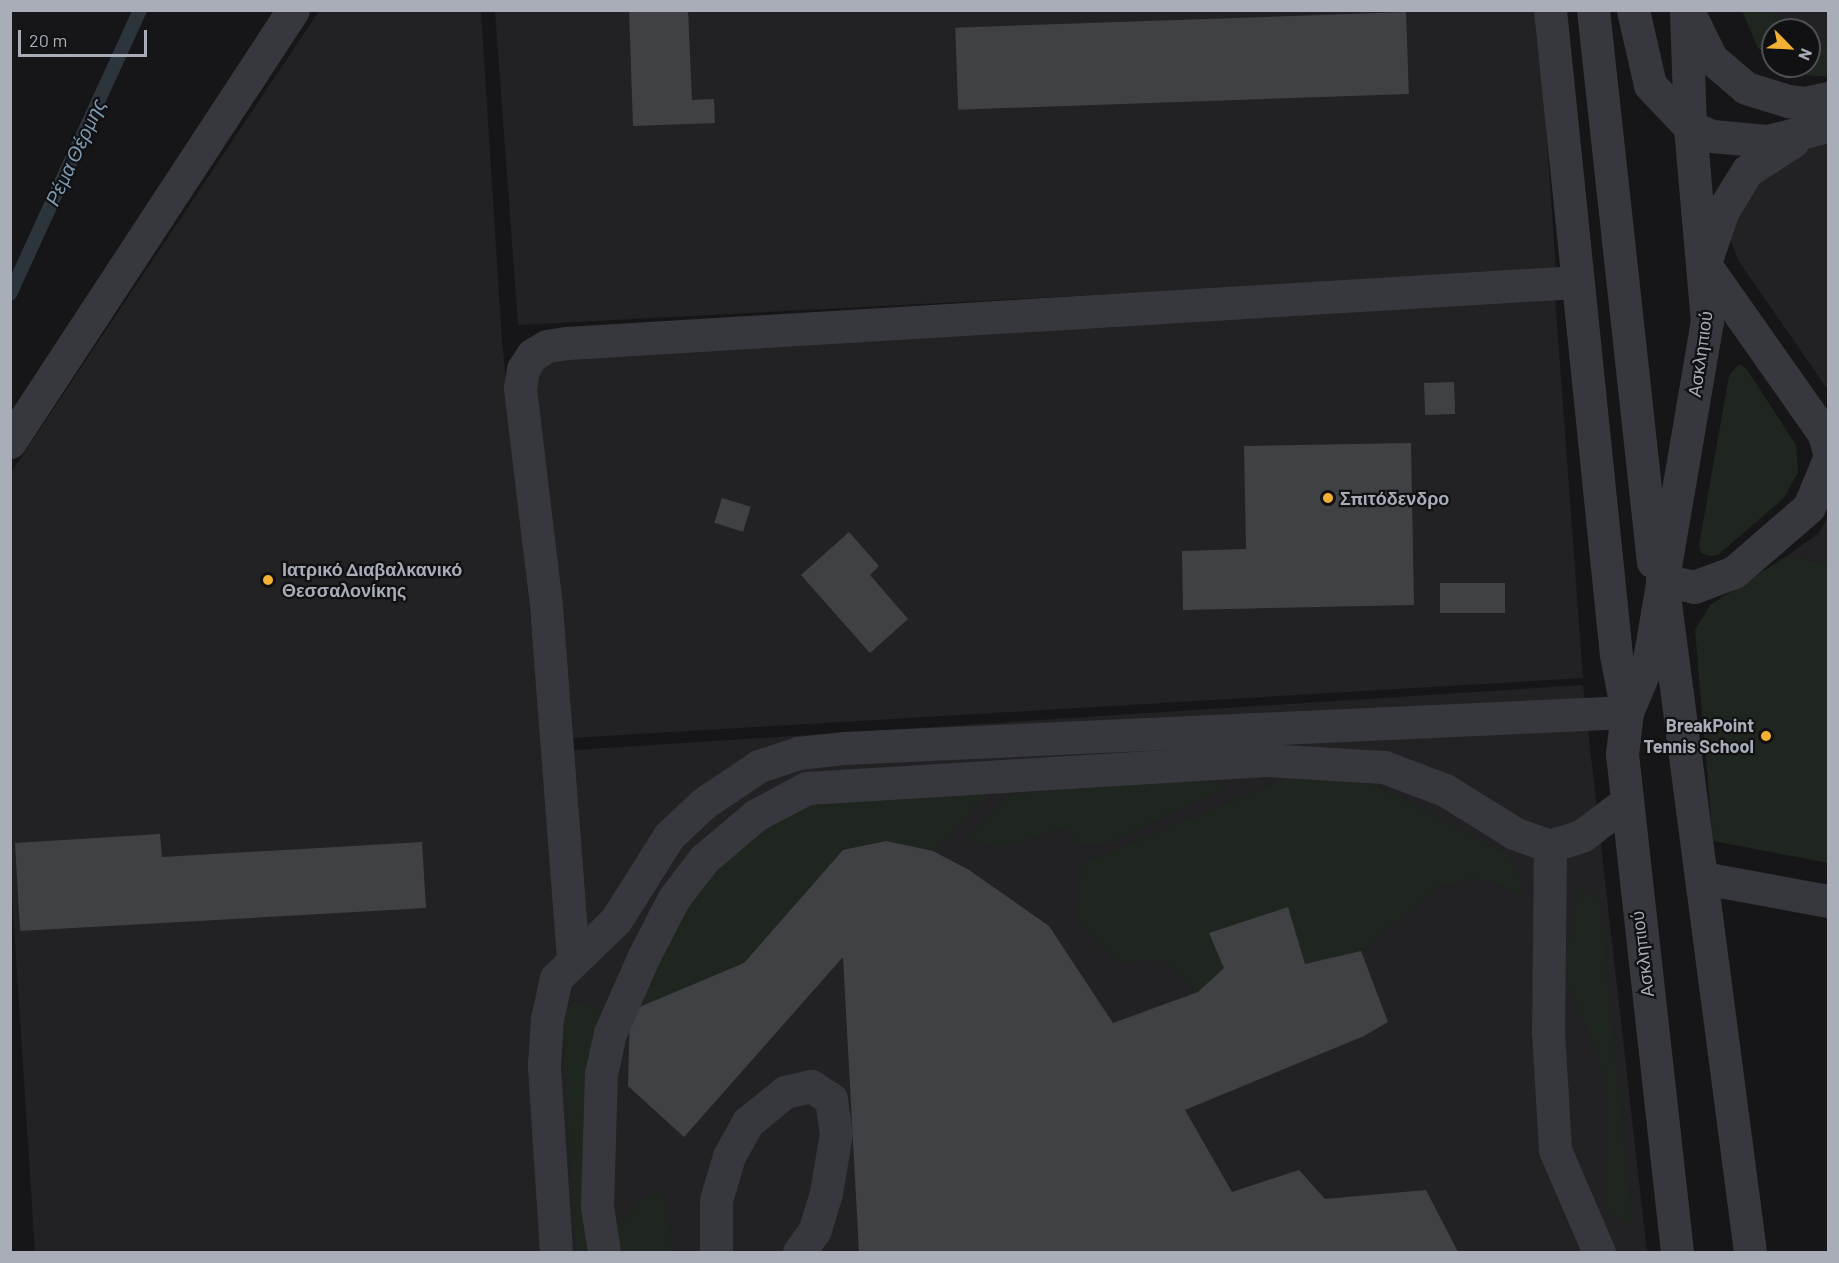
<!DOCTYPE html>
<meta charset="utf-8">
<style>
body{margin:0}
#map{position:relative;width:1839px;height:1263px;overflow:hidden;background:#161618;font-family:Barlow,sans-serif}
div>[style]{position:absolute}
.built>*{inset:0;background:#222225}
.green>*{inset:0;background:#1e261f}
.stream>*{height:14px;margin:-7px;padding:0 7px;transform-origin:7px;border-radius:7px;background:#2c353c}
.building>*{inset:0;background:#404145;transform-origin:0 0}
.minor>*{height:33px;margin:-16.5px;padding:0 16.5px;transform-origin:16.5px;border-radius:16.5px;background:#37383d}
.dots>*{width:16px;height:16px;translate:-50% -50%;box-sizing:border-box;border:3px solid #111113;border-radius:50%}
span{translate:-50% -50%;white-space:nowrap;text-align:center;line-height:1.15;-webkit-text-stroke:4.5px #111113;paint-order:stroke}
.street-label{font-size:18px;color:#a8adb8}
.poi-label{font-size:18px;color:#a8adb8;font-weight:700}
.left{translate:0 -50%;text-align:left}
.right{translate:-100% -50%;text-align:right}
.water-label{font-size:20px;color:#7f9bb3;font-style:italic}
.frame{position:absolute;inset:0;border:12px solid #a8adb8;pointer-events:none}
.north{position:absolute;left:1761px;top:18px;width:60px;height:60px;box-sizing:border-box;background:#111113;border:2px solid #4d4f55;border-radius:50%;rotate:114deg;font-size:16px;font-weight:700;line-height:24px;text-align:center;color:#a8adb8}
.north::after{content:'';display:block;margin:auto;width:21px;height:27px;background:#f2b134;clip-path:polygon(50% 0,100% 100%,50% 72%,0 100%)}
.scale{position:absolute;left:18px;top:30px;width:129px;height:27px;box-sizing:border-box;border:3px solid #a8adb8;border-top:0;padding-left:8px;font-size:18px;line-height:21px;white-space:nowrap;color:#a8adb8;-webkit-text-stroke:4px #111113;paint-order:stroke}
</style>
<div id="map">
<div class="built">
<i style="clip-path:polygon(319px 11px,481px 11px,502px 341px,544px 752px,1583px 685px,1647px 1252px,35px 1252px,11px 880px,10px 474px)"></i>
<i style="clip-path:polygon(495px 11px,1538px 11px,1556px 271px,518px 325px)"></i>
<i style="clip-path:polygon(1771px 11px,1828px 11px,1828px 45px,1809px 36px,1809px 30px,1799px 30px)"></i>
<i style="clip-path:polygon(1828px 136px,1828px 390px,1738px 260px,1729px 235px,1737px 207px,1775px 161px)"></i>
<i style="clip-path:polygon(1555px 296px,1583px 678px,572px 738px,533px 377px,543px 365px,560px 358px)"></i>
<i style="clip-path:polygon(1828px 517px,1828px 564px,1787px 556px,1819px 533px)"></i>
</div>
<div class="green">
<i style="clip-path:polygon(1742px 11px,1771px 11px,1799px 30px,1773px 30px,1773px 58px,1758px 48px)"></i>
<i style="clip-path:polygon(1809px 36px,1828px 45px,1828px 77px,1794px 74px,1784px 66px,1809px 66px)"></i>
<i style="clip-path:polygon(1739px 364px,1746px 368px,1796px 445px,1798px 472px,1784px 498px,1718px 555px,1710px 556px,1701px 553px,1699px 545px,1729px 376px)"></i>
<i style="clip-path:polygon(1787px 556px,1828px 564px,1828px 863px,1713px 841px,1695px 630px,1710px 605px)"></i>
<i style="clip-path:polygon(1314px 775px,1348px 776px,1381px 788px,1508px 855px,1517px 868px,1523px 897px,1492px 881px,1472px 879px,1439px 887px,1361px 951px,1305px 964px,1288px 907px,1209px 933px,1224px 968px,1198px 992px,1161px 960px,1120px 962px,1103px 950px,1077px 919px,1081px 867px,1092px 859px,1276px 783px)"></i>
<i style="clip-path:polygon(1194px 779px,1223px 784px,1212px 795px,1106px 844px,1079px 844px,1065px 828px,1001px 847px,963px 840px,1011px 794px)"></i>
<i style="clip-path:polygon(990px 792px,933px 851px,843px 850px,744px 963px,630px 1011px,696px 880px,793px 805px)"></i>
<i style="clip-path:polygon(1579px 888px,1600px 901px,1632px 1227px,1606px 1211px,1607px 1096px,1597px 1052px,1563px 973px)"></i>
<i style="clip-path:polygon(577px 1003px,596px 1007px,600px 1013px,595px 1040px,590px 1252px,576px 1252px,563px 1048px,564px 1007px)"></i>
<i style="clip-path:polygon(659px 1192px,665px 1203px,673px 1252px,617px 1252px,616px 1227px,644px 1196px)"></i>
</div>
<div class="stream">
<i style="left:10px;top:294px;width:312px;rotate:-65.4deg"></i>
</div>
<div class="building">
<i style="clip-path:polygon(629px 10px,688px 10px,692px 100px,714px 99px,715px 123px,633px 126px)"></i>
<i style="left:1406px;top:12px;width:82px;height:451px;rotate:88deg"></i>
<i style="left:1454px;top:382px;width:32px;height:30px;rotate:88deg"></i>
<i style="clip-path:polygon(1411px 443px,1414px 605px,1183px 610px,1182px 551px,1246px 549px,1244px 446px)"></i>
<i style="left:722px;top:498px;width:30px;height:26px;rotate:17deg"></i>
<i style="clip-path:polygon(849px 532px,879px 566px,870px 575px,908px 619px,870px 653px,801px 575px)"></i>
<i style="left:1505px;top:583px;width:30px;height:65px;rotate:90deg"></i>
<i style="clip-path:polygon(160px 834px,162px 857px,422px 842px,426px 908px,20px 931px,15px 843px)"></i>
<i style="clip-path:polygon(886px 841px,933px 851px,969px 870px,1049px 926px,1113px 1023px,1198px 992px,1224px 968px,1209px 933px,1288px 907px,1305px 964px,1361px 951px,1388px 1022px,1364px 1036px,1185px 1110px,1232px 1192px,1299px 1170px,1325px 1199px,1426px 1190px,1458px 1252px,859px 1252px,843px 957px,684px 1137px,628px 1086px,630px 1011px,744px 963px,843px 850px)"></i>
</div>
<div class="minor">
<i style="left:1593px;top:10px;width:555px;rotate:83.8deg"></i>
<i style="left:1633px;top:10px;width:77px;rotate:77.2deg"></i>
<i style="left:1650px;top:85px;width:58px;rotate:46.4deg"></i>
<i style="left:1690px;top:127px;width:24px;rotate:22deg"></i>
<i style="left:1712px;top:136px;width:55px;rotate:5.2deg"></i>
<i style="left:1767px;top:141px;width:63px;rotate:-13.8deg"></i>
<i style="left:1691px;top:17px;width:46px;rotate:64deg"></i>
<i style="left:1711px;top:58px;width:46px;rotate:40.6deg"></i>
<i style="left:1746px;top:88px;width:44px;rotate:17.2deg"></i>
<i style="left:1788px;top:101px;width:17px;rotate:7deg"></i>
<i style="left:1805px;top:103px;width:24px;rotate:-12deg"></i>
<i style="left:1708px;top:254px;width:46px;rotate:-71.2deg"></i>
<i style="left:1723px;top:210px;width:46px;rotate:-58.4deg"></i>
<i style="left:1747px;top:171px;width:54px;rotate:-32.8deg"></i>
<i style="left:1706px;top:266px;width:205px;rotate:54.9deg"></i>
<i style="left:1824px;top:434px;width:16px;rotate:75deg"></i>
<i style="left:10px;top:442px;width:516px;rotate:-56.77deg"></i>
<i style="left:1550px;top:846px;width:185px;rotate:90.6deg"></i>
<i style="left:1548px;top:1031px;width:119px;rotate:86.6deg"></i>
<i style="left:1555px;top:1150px;width:111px;rotate:66.7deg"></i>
<i style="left:1703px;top:878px;width:127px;rotate:10.4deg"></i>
<i style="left:573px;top:958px;width:361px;rotate:-94.4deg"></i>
<i style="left:545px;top:598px;width:211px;rotate:-96.8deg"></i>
<i style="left:520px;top:388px;width:19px;rotate:-81deg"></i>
<i style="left:523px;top:369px;width:17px;rotate:-57deg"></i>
<i style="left:532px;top:355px;width:17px;rotate:-31deg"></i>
<i style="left:547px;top:346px;width:20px;rotate:-9deg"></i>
<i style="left:567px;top:343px;width:1012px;rotate:-3.46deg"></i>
<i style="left:556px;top:1252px;width:187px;rotate:-93.7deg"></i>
<i style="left:544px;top:1065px;width:46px;rotate:-86.3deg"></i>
<i style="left:547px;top:1019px;width:42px;rotate:-77.6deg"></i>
<i style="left:556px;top:978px;width:83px;rotate:-44deg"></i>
<i style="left:616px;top:920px;width:99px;rotate:-57.8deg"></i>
<i style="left:669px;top:836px;width:48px;rotate:-43.3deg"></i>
<i style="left:704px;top:803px;width:66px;rotate:-33.9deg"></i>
<i style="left:759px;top:766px;width:41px;rotate:-18.4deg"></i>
<i style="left:798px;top:753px;width:45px;rotate:-6.3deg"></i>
<i style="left:843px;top:748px;width:785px;rotate:-2.63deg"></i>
<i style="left:1627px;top:712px;width:58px;rotate:-100.9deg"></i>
<i style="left:1616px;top:655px;width:648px;rotate:-95.84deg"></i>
<i style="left:604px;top:1252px;width:47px;rotate:-98.7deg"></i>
<i style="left:597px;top:1206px;width:132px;rotate:-88.3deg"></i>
<i style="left:601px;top:1074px;width:42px;rotate:-77.6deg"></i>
<i style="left:610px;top:1033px;width:84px;rotate:-66.2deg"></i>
<i style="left:644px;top:956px;width:65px;rotate:-62.7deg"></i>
<i style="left:674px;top:898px;width:49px;rotate:-52.4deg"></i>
<i style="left:704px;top:859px;width:68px;rotate:-40.2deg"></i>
<i style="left:756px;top:815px;width:58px;rotate:-27.9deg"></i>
<i style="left:807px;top:788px;width:458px;rotate:-3.5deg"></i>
<i style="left:1264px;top:760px;width:120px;rotate:3.3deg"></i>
<i style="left:1384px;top:767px;width:65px;rotate:20.7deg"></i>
<i style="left:1445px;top:790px;width:81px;rotate:31.9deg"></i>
<i style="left:1514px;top:833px;width:38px;rotate:20deg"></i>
<i style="left:1550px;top:846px;width:35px;rotate:-18deg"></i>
<i style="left:1583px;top:835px;width:53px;rotate:-37.3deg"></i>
<i style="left:716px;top:1252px;width:52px;rotate:-90deg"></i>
<i style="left:716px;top:1200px;width:46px;rotate:-73.5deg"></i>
<i style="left:729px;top:1156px;width:39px;rotate:-61deg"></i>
<i style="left:748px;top:1122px;width:48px;rotate:-39deg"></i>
<i style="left:785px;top:1092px;width:27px;rotate:-13deg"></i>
<i style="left:811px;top:1086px;width:24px;rotate:33deg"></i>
<i style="left:831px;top:1099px;width:34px;rotate:82deg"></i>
<i style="left:836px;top:1133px;width:61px;rotate:99.5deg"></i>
<i style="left:826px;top:1193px;width:39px;rotate:107deg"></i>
<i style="left:815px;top:1230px;width:27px;rotate:126deg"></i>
<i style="left:1677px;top:1252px;width:501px;rotate:-96.3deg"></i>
<i style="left:1622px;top:754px;width:42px;rotate:-83.2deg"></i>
<i style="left:1627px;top:712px;width:56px;rotate:-67.1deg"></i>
<i style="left:1649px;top:660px;width:343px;rotate:-80.3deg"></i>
<i style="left:1707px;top:322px;width:196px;rotate:-95deg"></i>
<i style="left:1690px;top:127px;width:117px;rotate:-92deg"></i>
<i style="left:1750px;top:1252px;width:678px;rotate:-97.46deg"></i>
<i style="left:1662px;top:580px;width:33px;rotate:12deg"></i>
<i style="left:1694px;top:587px;width:43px;rotate:-20.6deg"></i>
<i style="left:1734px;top:572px;width:99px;rotate:-40.9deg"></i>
<i style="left:1809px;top:507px;width:50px;rotate:-67.6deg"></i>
</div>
<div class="dots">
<i style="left:1328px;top:498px;background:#f2b134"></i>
<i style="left:268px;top:580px;background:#f2b134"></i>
<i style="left:1766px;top:736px;background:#f2b134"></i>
</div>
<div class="street-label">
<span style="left:1700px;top:354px;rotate:-82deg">Ασκληπιού</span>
<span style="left:1642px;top:954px;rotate:-97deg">Ασκληπιού</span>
</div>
<div class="poi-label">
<span class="left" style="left:1340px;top:498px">Σπιτόδενδρο</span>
<span class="left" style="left:282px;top:580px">Ιατρικό Διαβαλκανικό<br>Θεσσαλονίκης</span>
<span class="right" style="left:1754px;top:736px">BreakPoint<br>Tennis School</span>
</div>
<div class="water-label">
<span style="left:75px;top:152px;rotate:-65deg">Ρέμα Θέρμης</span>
</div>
<div class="frame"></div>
<div class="north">N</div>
<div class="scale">20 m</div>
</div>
